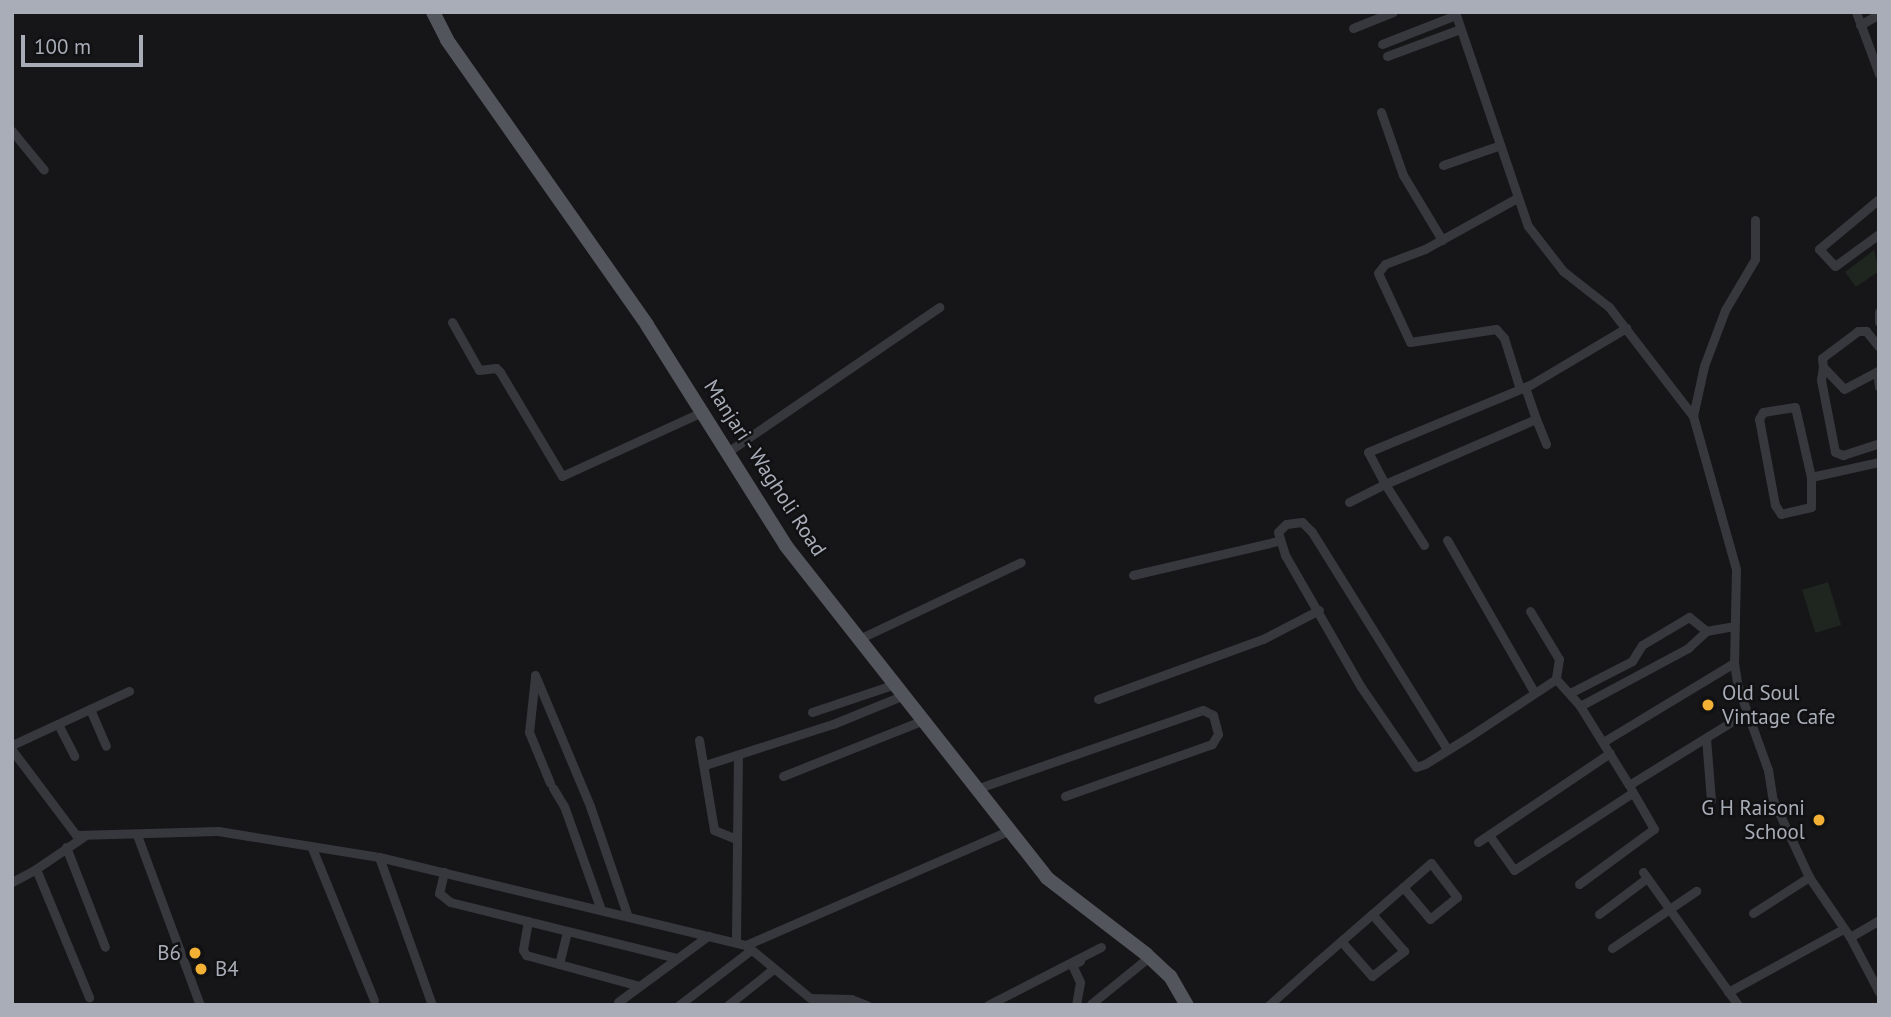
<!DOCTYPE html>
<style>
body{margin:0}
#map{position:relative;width:1891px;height:1017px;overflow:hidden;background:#161618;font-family:"PT Sans",sans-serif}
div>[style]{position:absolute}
.green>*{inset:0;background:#1e261f;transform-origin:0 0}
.minor>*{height:9px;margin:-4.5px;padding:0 4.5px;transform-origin:4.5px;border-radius:4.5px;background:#37383d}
.primary>*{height:14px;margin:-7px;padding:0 7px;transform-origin:7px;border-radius:7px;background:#53555c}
.dots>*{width:19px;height:19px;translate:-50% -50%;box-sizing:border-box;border:4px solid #111113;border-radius:50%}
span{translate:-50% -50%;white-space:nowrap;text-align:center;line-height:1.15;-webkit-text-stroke:5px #111113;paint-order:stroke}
.street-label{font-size:21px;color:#a8adb8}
.poi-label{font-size:21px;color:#a8adb8}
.left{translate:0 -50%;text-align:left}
.right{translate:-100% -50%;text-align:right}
.frame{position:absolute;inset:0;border:14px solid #a8adb8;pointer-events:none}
.scale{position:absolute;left:21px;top:35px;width:122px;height:32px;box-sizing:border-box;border:4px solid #a8adb8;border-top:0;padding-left:9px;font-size:21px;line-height:24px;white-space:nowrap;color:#a8adb8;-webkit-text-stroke:5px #111113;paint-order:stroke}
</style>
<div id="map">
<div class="green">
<i style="clip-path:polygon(1874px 250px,1879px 271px,1856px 287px,1845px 272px)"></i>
<i style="left:1828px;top:582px;width:45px;height:27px;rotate:73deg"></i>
</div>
<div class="minor">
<i style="left:1455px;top:12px;width:226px;rotate:71.2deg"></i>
<i style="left:1528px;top:226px;width:57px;rotate:52.1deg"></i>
<i style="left:1563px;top:271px;width:58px;rotate:38deg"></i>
<i style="left:1609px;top:307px;width:138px;rotate:52.4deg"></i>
<i style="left:1693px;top:416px;width:159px;rotate:74.3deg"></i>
<i style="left:1736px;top:569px;width:94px;rotate:91.2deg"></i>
<i style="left:1734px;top:663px;width:24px;rotate:81deg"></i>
<i style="left:1738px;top:687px;width:88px;rotate:70.1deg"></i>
<i style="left:1768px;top:770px;width:30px;rotate:81deg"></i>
<i style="left:1773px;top:800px;width:85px;rotate:64.9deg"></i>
<i style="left:1809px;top:877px;width:73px;rotate:55.7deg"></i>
<i style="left:1850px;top:937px;width:62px;rotate:62.2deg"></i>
<i style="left:1856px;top:12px;width:66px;rotate:69.6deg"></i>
<i style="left:1860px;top:25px;width:22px;rotate:-30deg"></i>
<i style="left:1353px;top:28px;width:43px;rotate:-21.8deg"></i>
<i style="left:1382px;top:44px;width:79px;rotate:-21.4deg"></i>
<i style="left:1387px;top:56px;width:78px;rotate:-20.3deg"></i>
<i style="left:1381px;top:112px;width:67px;rotate:70.8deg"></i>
<i style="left:1403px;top:175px;width:76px;rotate:59deg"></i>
<i style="left:12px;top:131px;width:50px;rotate:50.6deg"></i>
<i style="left:1443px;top:165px;width:58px;rotate:-19.1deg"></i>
<i style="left:1517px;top:198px;width:105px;rotate:151deg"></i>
<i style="left:1425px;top:249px;width:43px;rotate:159.4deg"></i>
<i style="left:1385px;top:264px;width:11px;rotate:128deg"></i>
<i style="left:1378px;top:273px;width:76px;rotate:65.1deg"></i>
<i style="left:1410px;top:342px;width:87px;rotate:-8.6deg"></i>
<i style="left:1496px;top:329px;width:12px;rotate:48deg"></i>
<i style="left:1504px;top:338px;width:53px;rotate:72.6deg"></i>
<i style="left:1879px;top:199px;width:78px;rotate:140.2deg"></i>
<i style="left:1819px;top:249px;width:23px;rotate:47deg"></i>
<i style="left:1835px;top:266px;width:54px;rotate:-36deg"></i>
<i style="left:1879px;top:312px;width:10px;rotate:90deg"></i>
<i style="left:452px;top:322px;width:55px;rotate:60.6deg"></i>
<i style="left:479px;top:370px;width:17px;rotate:-7deg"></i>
<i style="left:496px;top:368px;width:6px;rotate:45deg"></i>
<i style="left:500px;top:372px;width:121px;rotate:59.2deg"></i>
<i style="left:562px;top:476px;width:156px;rotate:-24.6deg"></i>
<i style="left:1879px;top:347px;width:21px;rotate:-129deg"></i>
<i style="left:1866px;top:331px;width:8px;rotate:180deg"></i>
<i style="left:1858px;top:331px;width:45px;rotate:143.1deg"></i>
<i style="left:1822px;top:358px;width:9px;rotate:84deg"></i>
<i style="left:1823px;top:367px;width:30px;rotate:46deg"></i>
<i style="left:1844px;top:389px;width:40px;rotate:-28deg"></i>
<i style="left:1823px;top:367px;width:13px;rotate:99deg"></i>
<i style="left:1821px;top:380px;width:73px;rotate:79deg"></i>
<i style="left:1835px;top:452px;width:9px;rotate:21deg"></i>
<i style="left:1843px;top:455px;width:38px;rotate:-18deg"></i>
<i style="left:1877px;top:372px;width:15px;rotate:82deg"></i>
<i style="left:1693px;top:416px;width:51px;rotate:-77.6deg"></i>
<i style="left:1704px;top:366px;width:60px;rotate:-69.4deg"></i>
<i style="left:1725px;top:310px;width:59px;rotate:-59.5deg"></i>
<i style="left:1755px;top:259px;width:39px;rotate:-90deg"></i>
<i style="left:1536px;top:419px;width:27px;rotate:68deg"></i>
<i style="left:729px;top:451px;width:255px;rotate:-34.4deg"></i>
<i style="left:1811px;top:477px;width:30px;rotate:90deg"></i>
<i style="left:1811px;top:507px;width:31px;rotate:167deg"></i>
<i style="left:1781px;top:514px;width:11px;rotate:-124deg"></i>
<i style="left:1775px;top:505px;width:87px;rotate:-100.5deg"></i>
<i style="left:1759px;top:419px;width:8px;rotate:-60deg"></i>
<i style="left:1763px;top:412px;width:32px;rotate:-9deg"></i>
<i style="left:1795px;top:407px;width:72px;rotate:77.1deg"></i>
<i style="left:1811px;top:477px;width:70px;rotate:-12.4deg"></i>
<i style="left:1349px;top:502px;width:40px;rotate:-26.6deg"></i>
<i style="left:1385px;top:484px;width:36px;rotate:-118deg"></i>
<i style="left:1368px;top:452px;width:175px;rotate:-22.5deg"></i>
<i style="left:1530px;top:385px;width:112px;rotate:-30.7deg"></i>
<i style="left:1447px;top:540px;width:175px;rotate:60.2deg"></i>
<i style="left:1424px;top:545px;width:72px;rotate:-122.6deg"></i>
<i style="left:1385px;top:484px;width:164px;rotate:-23.3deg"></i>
<i style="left:1536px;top:419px;width:34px;rotate:-109deg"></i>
<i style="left:1133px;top:575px;width:149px;rotate:-13.2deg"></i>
<i style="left:1530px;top:611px;width:56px;rotate:58.9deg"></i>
<i style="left:1559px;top:659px;width:20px;rotate:99deg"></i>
<i style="left:859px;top:639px;width:179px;rotate:-25.4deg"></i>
<i style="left:535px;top:675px;width:142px;rotate:67.2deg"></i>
<i style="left:590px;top:806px;width:117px;rotate:71.1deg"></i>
<i style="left:535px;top:677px;width:55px;rotate:96.2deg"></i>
<i style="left:529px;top:732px;width:55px;rotate:67.6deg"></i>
<i style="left:1570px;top:693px;width:70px;rotate:-27.3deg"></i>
<i style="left:1632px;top:661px;width:19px;rotate:-58deg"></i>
<i style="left:1642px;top:645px;width:55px;rotate:-30.8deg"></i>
<i style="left:1689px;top:617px;width:22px;rotate:39deg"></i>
<i style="left:1098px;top:699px;width:176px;rotate:-20deg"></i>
<i style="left:1263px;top:639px;width:63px;rotate:-27.4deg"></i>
<i style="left:1580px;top:706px;width:123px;rotate:-28.2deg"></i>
<i style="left:1688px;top:648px;width:25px;rotate:-43deg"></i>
<i style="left:1706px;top:631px;width:28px;rotate:-10deg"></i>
<i style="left:90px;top:709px;width:40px;rotate:66.6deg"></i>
<i style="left:812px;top:712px;width:88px;rotate:-18.6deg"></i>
<i style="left:58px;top:724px;width:36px;rotate:63deg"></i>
<i style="left:1706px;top:738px;width:62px;rotate:85.4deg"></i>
<i style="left:699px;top:740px;width:91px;rotate:80.5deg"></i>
<i style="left:714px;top:830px;width:22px;rotate:22deg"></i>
<i style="left:1603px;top:742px;width:153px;rotate:-31.1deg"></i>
<i style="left:12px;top:745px;width:129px;rotate:-24.8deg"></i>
<i style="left:1447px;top:749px;width:256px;rotate:-121.9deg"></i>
<i style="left:1312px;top:532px;width:14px;rotate:-135deg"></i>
<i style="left:1302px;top:522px;width:16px;rotate:173deg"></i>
<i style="left:1286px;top:524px;width:11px;rotate:135deg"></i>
<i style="left:1278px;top:532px;width:24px;rotate:73deg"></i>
<i style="left:1285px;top:555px;width:152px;rotate:60.1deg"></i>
<i style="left:1361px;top:687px;width:97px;rotate:55.5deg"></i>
<i style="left:1416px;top:767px;width:9px;rotate:-18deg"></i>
<i style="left:1425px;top:764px;width:49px;rotate:-31.8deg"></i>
<i style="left:1467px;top:738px;width:107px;rotate:-33.5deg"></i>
<i style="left:1556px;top:679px;width:36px;rotate:48deg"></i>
<i style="left:1580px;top:706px;width:93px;rotate:58.2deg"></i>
<i style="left:1629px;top:785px;width:139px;rotate:-31.7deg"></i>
<i style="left:12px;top:750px;width:106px;rotate:53deg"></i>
<i style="left:76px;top:835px;width:142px;rotate:-1.6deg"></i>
<i style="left:218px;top:831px;width:163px;rotate:9.2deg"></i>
<i style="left:379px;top:857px;width:377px;rotate:13.5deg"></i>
<i style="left:746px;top:945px;width:286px;rotate:-23.5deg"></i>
<i style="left:705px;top:765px;width:134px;rotate:-17.8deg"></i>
<i style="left:833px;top:724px;width:77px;rotate:-22.2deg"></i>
<i style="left:783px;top:776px;width:152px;rotate:-21.7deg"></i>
<i style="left:553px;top:788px;width:21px;rotate:59deg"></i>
<i style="left:564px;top:806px;width:110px;rotate:70.4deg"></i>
<i style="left:976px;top:789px;width:240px;rotate:-19.2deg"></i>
<i style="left:1203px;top:710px;width:11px;rotate:27deg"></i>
<i style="left:1213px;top:715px;width:20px;rotate:75deg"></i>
<i style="left:1218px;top:734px;width:12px;rotate:121deg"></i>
<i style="left:1212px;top:744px;width:156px;rotate:160.5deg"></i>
<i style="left:137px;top:835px;width:181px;rotate:69.7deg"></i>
<i style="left:1489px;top:835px;width:43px;rotate:54.5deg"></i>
<i style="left:1514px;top:870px;width:141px;rotate:-33.1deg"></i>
<i style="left:83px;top:837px;width:57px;rotate:145.8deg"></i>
<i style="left:36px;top:869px;width:139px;rotate:67.5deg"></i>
<i style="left:1478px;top:842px;width:159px;rotate:-34deg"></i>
<i style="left:66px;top:847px;width:107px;rotate:68.7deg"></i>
<i style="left:312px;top:848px;width:164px;rotate:67.8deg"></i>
<i style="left:379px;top:857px;width:157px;rotate:70.3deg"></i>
<i style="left:444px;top:872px;width:22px;rotate:103deg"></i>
<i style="left:439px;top:893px;width:14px;rotate:39deg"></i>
<i style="left:450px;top:902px;width:234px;rotate:13.9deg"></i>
<i style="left:1643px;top:872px;width:163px;rotate:54.5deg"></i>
<i style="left:12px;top:882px;width:27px;rotate:-28deg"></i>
<i style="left:1579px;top:884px;width:93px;rotate:-36.3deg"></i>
<i style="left:1654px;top:829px;width:46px;rotate:-119.9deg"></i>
<i style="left:1753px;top:913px;width:67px;rotate:-32.7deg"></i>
<i style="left:1599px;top:914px;width:60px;rotate:-36.9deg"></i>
<i style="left:528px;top:921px;width:29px;rotate:100deg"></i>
<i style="left:523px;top:950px;width:6px;rotate:59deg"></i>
<i style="left:526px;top:955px;width:117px;rotate:15.3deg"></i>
<i style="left:1850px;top:937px;width:34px;rotate:-30deg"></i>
<i style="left:1341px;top:941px;width:47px;rotate:48.5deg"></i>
<i style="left:1372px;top:976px;width:41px;rotate:-38deg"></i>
<i style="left:1404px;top:951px;width:49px;rotate:-130.9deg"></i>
<i style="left:736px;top:942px;width:185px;rotate:-89.4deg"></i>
<i style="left:746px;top:945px;width:83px;rotate:39.6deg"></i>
<i style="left:810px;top:998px;width:41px;rotate:1.4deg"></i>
<i style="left:851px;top:999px;width:17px;rotate:21deg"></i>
<i style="left:1612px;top:948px;width:102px;rotate:-34.2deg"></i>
<i style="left:559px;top:964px;width:34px;rotate:-76deg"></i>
<i style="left:1728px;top:992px;width:131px;rotate:-28.7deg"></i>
<i style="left:618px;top:1002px;width:112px;rotate:-36.3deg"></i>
<i style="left:1091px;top:1004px;width:75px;rotate:-39deg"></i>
<i style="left:679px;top:1005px;width:91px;rotate:-37.4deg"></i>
<i style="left:728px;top:1005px;width:56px;rotate:-38.5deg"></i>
<i style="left:988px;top:1005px;width:127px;rotate:-27.2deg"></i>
<i style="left:1076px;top:1005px;width:23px;rotate:-80deg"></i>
<i style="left:1080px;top:982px;width:19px;rotate:-115deg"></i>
<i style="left:1072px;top:965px;width:9px;rotate:-27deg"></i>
<i style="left:1269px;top:1005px;width:64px;rotate:-41.9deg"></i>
<i style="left:1317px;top:962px;width:151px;rotate:-41deg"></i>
<i style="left:1431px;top:863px;width:43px;rotate:52.6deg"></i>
<i style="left:1457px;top:897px;width:35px;rotate:141deg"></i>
<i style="left:1430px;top:919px;width:42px;rotate:-130.2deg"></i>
</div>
<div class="primary">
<i style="left:433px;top:12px;width:31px;rotate:63deg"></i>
<i style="left:447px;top:40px;width:348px;rotate:54.9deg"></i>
<i style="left:647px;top:325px;width:261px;rotate:57.8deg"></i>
<i style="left:786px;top:546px;width:422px;rotate:51.8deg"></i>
<i style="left:1047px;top:878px;width:125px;rotate:37.5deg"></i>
<i style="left:1146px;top:954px;width:33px;rotate:43deg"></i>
<i style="left:1170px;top:976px;width:34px;rotate:60deg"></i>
</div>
<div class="dots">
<i style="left:1708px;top:705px;background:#f2b134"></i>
<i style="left:1819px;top:820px;background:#f2b134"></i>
<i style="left:195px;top:953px;background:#f2b134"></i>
<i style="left:201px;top:969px;background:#f2b134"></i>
</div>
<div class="street-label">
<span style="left:765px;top:468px;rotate:57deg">Manjari - Wagholi Road</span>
</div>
<div class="poi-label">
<span class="left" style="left:1722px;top:705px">Old Soul<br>Vintage Cafe</span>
<span class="right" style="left:1805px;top:820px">G H Raisoni<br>School</span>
<span class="right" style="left:181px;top:953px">B6</span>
<span class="left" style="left:215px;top:969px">B4</span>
</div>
<div class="frame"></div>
<div class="scale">100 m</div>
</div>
